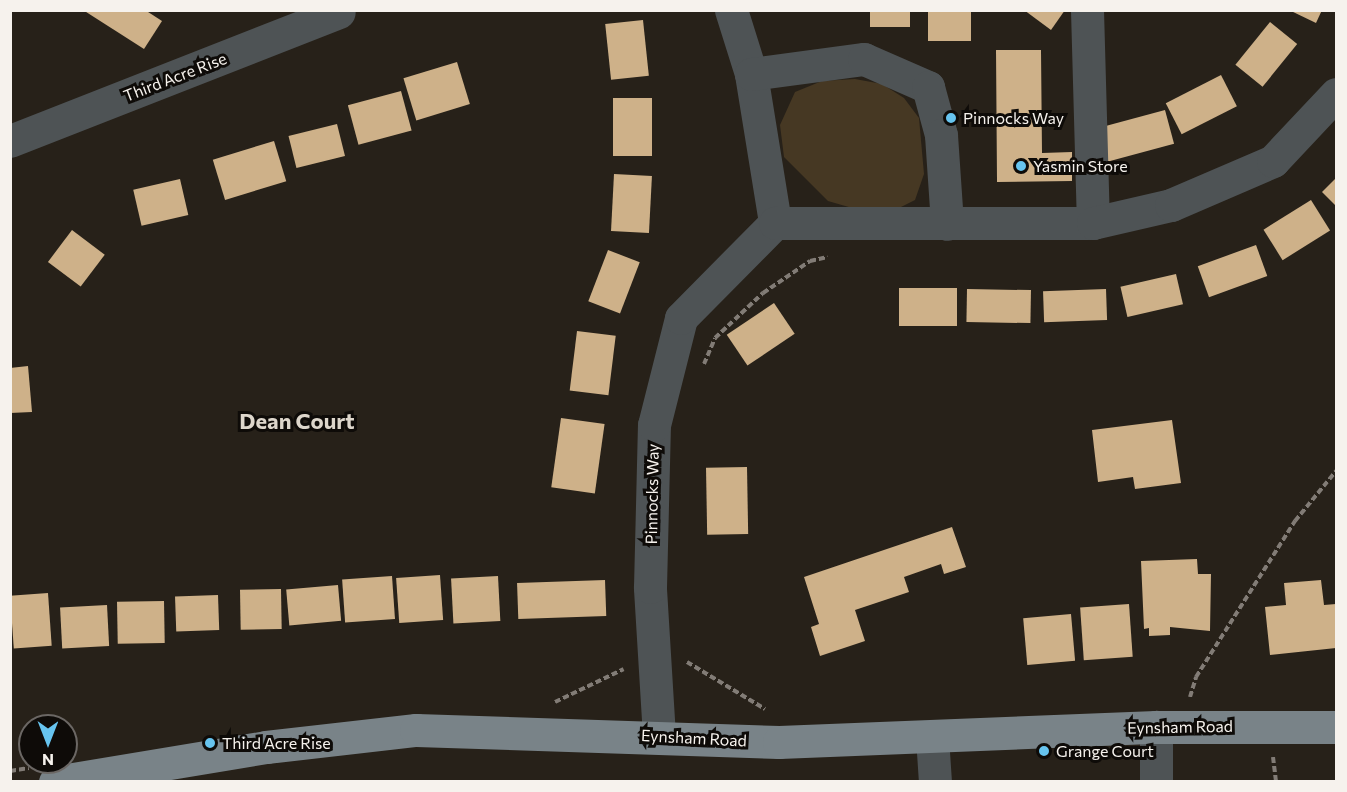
<!DOCTYPE html>
<style>
body{margin:0}
#map{position:relative;width:1347px;height:792px;overflow:hidden;background:#272119;font-family:Commissioner,sans-serif}
div>[style]{position:absolute}
.green>*{inset:0;background:#463823}
.building>*{inset:0;background:#ceb189;transform-origin:0 0}
.path>*{height:4px;margin-top:-2px;transform-origin:0;background:repeating-linear-gradient(90deg,#827c76 0 6px,transparent 0 9px)}
.minor>*{height:33px;margin:-16.5px;padding:0 16.5px;transform-origin:16.5px;border-radius:16.5px;background:#4e5355}
.major>*{height:33px;margin:-16.5px;padding:0 16.5px;transform-origin:16.5px;border-radius:16.5px;background:#798388}
.dots>*{width:16px;height:16px;translate:-50% -50%;box-sizing:border-box;border:3px solid #0e0b08;border-radius:50%}
span{translate:-50% -50%;white-space:nowrap;text-align:center;line-height:1.15;-webkit-text-stroke:6px #0e0b08;paint-order:stroke}
.street-label{font-size:16px;color:#f6f2ed}
.poi-label{font-size:16px;color:#f6f2ed}
.left{translate:0 -50%;text-align:left}
.district-label{font-size:22px;color:#ddd6cb;font-weight:700}
.frame{position:absolute;inset:0;border:12px solid #f6f2ed;pointer-events:none}
.north{position:absolute;left:18px;top:714px;width:60px;height:60px;box-sizing:border-box;background:#0e0b08;border:2px solid #6b6764;border-radius:50%;rotate:180deg;font-size:16px;font-weight:700;line-height:24px;text-align:center;color:#f6f2ed}
.north::after{content:'';display:block;margin:auto;width:21px;height:27px;background:#67c4ef;clip-path:polygon(50% 0,100% 100%,50% 72%,0 100%)}
</style>
<div id="map">
<div class="green">
<i style="clip-path:polygon(855px 79px,882px 84px,904px 98px,919px 118px,924px 174px,915px 200px,895px 210px,859px 210px,828px 201px,784px 157px,780px 125px,795px 92px,822px 81px)"></i>
</div>
<div class="building">
<i style="clip-path:polygon(83px 10px,145px 10px,162px 21px,144px 49px)"></i>
<i style="left:870px;top:10px;width:40px;height:17px"></i>
<i style="left:928px;top:10px;width:43px;height:31px"></i>
<i style="clip-path:polygon(1024px 10px,1065px 10px,1051px 30px)"></i>
<i style="clip-path:polygon(1289px 10px,1322px 10px,1316px 23px)"></i>
<i style="left:643px;top:20px;width:56px;height:38px;rotate:84deg"></i>
<i style="left:1270px;top:22px;width:35px;height:55px;rotate:39deg"></i>
<i style="clip-path:polygon(996px 50px,1041px 50px,1042px 153px,1072px 152px,1072px 181px,997px 182px)"></i>
<i style="left:457px;top:62px;width:44px;height:56px;rotate:73deg"></i>
<i style="left:1221px;top:75px;width:35px;height:62px;rotate:63deg"></i>
<i style="left:401px;top:91px;width:41px;height:55px;rotate:75deg"></i>
<i style="left:613px;top:98px;width:39px;height:58px"></i>
<i style="left:1165px;top:110px;width:35px;height:72px;rotate:75deg"></i>
<i style="left:337px;top:124px;width:33px;height:50px;rotate:76deg"></i>
<i style="left:274px;top:141px;width:42px;height:64px;rotate:73deg"></i>
<i style="left:614px;top:174px;width:38px;height:57px;rotate:3deg"></i>
<i style="clip-path:polygon(1336px 178px,1336px 206px,1322px 192px)"></i>
<i style="left:180px;top:179px;width:37px;height:48px;rotate:77deg"></i>
<i style="left:1311px;top:200px;width:36px;height:56px;rotate:58deg"></i>
<i style="left:72px;top:230px;width:41px;height:40px;rotate:37deg"></i>
<i style="left:1256px;top:245px;width:33px;height:62px;rotate:70deg"></i>
<i style="left:608px;top:250px;width:34px;height:55px;rotate:21deg"></i>
<i style="left:1176px;top:274px;width:31px;height:57px;rotate:77deg"></i>
<i style="left:899px;top:288px;width:58px;height:38px"></i>
<i style="left:967px;top:289px;width:64px;height:33px;rotate:1deg"></i>
<i style="left:1106px;top:289px;width:31px;height:63px;rotate:88deg"></i>
<i style="left:774px;top:303px;width:37px;height:57px;rotate:56deg"></i>
<i style="left:577px;top:331px;width:39px;height:60px;rotate:7deg"></i>
<i style="clip-path:polygon(28px 366px,32px 412px,10px 413px,10px 368px)"></i>
<i style="left:561px;top:418px;width:44px;height:70px;rotate:8deg"></i>
<i style="clip-path:polygon(1172px 420px,1181px 483px,1135px 489px,1133px 477px,1098px 482px,1092px 430px)"></i>
<i style="left:747px;top:467px;width:67px;height:41px;rotate:89deg"></i>
<i style="clip-path:polygon(952px 527px,966px 567px,944px 574px,941px 564px,904px 577px,909px 592px,855px 610px,865px 641px,820px 656px,811px 627px,819px 624px,804px 577px)"></i>
<i style="clip-path:polygon(1197px 559px,1198px 574px,1211px 574px,1210px 631px,1170px 627px,1170px 635px,1149px 636px,1149px 628px,1144px 629px,1141px 561px)"></i>
<i style="left:440px;top:575px;width:45px;height:44px;rotate:86deg"></i>
<i style="left:392px;top:576px;width:43px;height:50px;rotate:86deg"></i>
<i style="left:498px;top:576px;width:45px;height:47px;rotate:87deg"></i>
<i style="left:605px;top:580px;width:36px;height:88px;rotate:88deg"></i>
<i style="clip-path:polygon(1321px 580px,1324px 605px,1336px 604px,1336px 648px,1270px 655px,1265px 607px,1286px 605px,1284px 583px)"></i>
<i style="left:338px;top:585px;width:36px;height:52px;rotate:85deg"></i>
<i style="left:281px;top:589px;width:40px;height:41px;rotate:89deg"></i>
<i style="left:48px;top:593px;width:53px;height:38px;rotate:86deg"></i>
<i style="left:218px;top:595px;width:35px;height:43px;rotate:88deg"></i>
<i style="left:164px;top:601px;width:42px;height:47px;rotate:89deg"></i>
<i style="left:1129px;top:604px;width:53px;height:49px;rotate:86deg"></i>
<i style="left:107px;top:605px;width:41px;height:47px;rotate:87deg"></i>
<i style="left:1071px;top:614px;width:47px;height:48px;rotate:85deg"></i>
</div>
<div class="path">
<i style="left:704px;top:364px;width:28px;rotate:-67deg"></i>
<i style="left:715px;top:338px;width:66px;rotate:-43.2deg"></i>
<i style="left:763px;top:293px;width:57px;rotate:-34.2deg"></i>
<i style="left:810px;top:261px;width:18px;rotate:-13deg"></i>
<i style="left:687px;top:662px;width:91px;rotate:31.1deg"></i>
<i style="left:1190px;top:697px;width:21px;rotate:-73deg"></i>
<i style="left:1196px;top:677px;width:185px;rotate:-57.6deg"></i>
<i style="left:1295px;top:521px;width:65px;rotate:-50.6deg"></i>
<i style="left:555px;top:702px;width:76px;rotate:-25.6deg"></i>
<i style="left:1273px;top:757px;width:25px;rotate:83deg"></i>
<i style="left:10px;top:771px;width:19px;rotate:-9deg"></i>
</div>
<div class="minor">
<i style="left:731px;top:10px;width:67px;rotate:72.6deg"></i>
<i style="left:751px;top:74px;width:151px;rotate:80.8deg"></i>
<i style="left:1087px;top:10px;width:213px;rotate:88.4deg"></i>
<i style="left:751px;top:74px;width:114px;rotate:-7.6deg"></i>
<i style="left:864px;top:59px;width:70px;rotate:23.6deg"></i>
<i style="left:928px;top:87px;width:50px;rotate:74.8deg"></i>
<i style="left:941px;top:135px;width:89px;rotate:86.1deg"></i>
<i style="left:10px;top:141px;width:353px;rotate:-21.4deg"></i>
<i style="left:1156px;top:727px;width:55px;rotate:90deg"></i>
<i style="left:659px;top:736px;width:149px;rotate:-93.5deg"></i>
<i style="left:650px;top:587px;width:162px;rotate:-88.6deg"></i>
<i style="left:654px;top:425px;width:110px;rotate:-75.8deg"></i>
<i style="left:681px;top:318px;width:134px;rotate:-45.3deg"></i>
<i style="left:775px;top:223px;width:318px"></i>
<i style="left:1093px;top:223px;width:80px;rotate:-13deg"></i>
<i style="left:1171px;top:205px;width:111px;rotate:-23.3deg"></i>
<i style="left:1273px;top:161px;width:92px;rotate:-46.8deg"></i>
<i style="left:932px;top:737px;width:45px;rotate:86.2deg"></i>
</div>
<div class="major">
<i style="left:55px;top:782px;width:214px;rotate:-9.4deg"></i>
<i style="left:266px;top:747px;width:151px;rotate:-6.5deg"></i>
<i style="left:416px;top:730px;width:363px;rotate:1.9deg"></i>
<i style="left:779px;top:742px;width:377px;rotate:-2.3deg"></i>
<i style="left:1156px;top:727px;width:180px"></i>
</div>
<div class="dots">
<i style="left:951px;top:118px;background:#67c4ef"></i>
<i style="left:1021px;top:166px;background:#67c4ef"></i>
<i style="left:210px;top:743px;background:#67c4ef"></i>
<i style="left:1044px;top:751px;background:#67c4ef"></i>
</div>
<div class="street-label">
<span style="left:175px;top:77px;rotate:-21deg">Third Acre Rise</span>
<span style="left:652px;top:494px;rotate:-89deg">Pinnocks Way</span>
<span style="left:1180px;top:727px;rotate:-1deg">Eynsham Road</span>
<span style="left:694px;top:738px;rotate:3deg">Eynsham Road</span>
</div>
<div class="poi-label">
<span class="left" style="left:963px;top:118px">Pinnocks Way</span>
<span class="left" style="left:1033px;top:166px">Yasmin Store</span>
<span class="left" style="left:222px;top:743px">Third Acre Rise</span>
<span class="left" style="left:1056px;top:751px">Grange Court</span>
</div>
<div class="district-label">
<span style="left:297px;top:421px">Dean Court</span>
</div>
<div class="frame"></div>
<div class="north">N</div>
</div>
